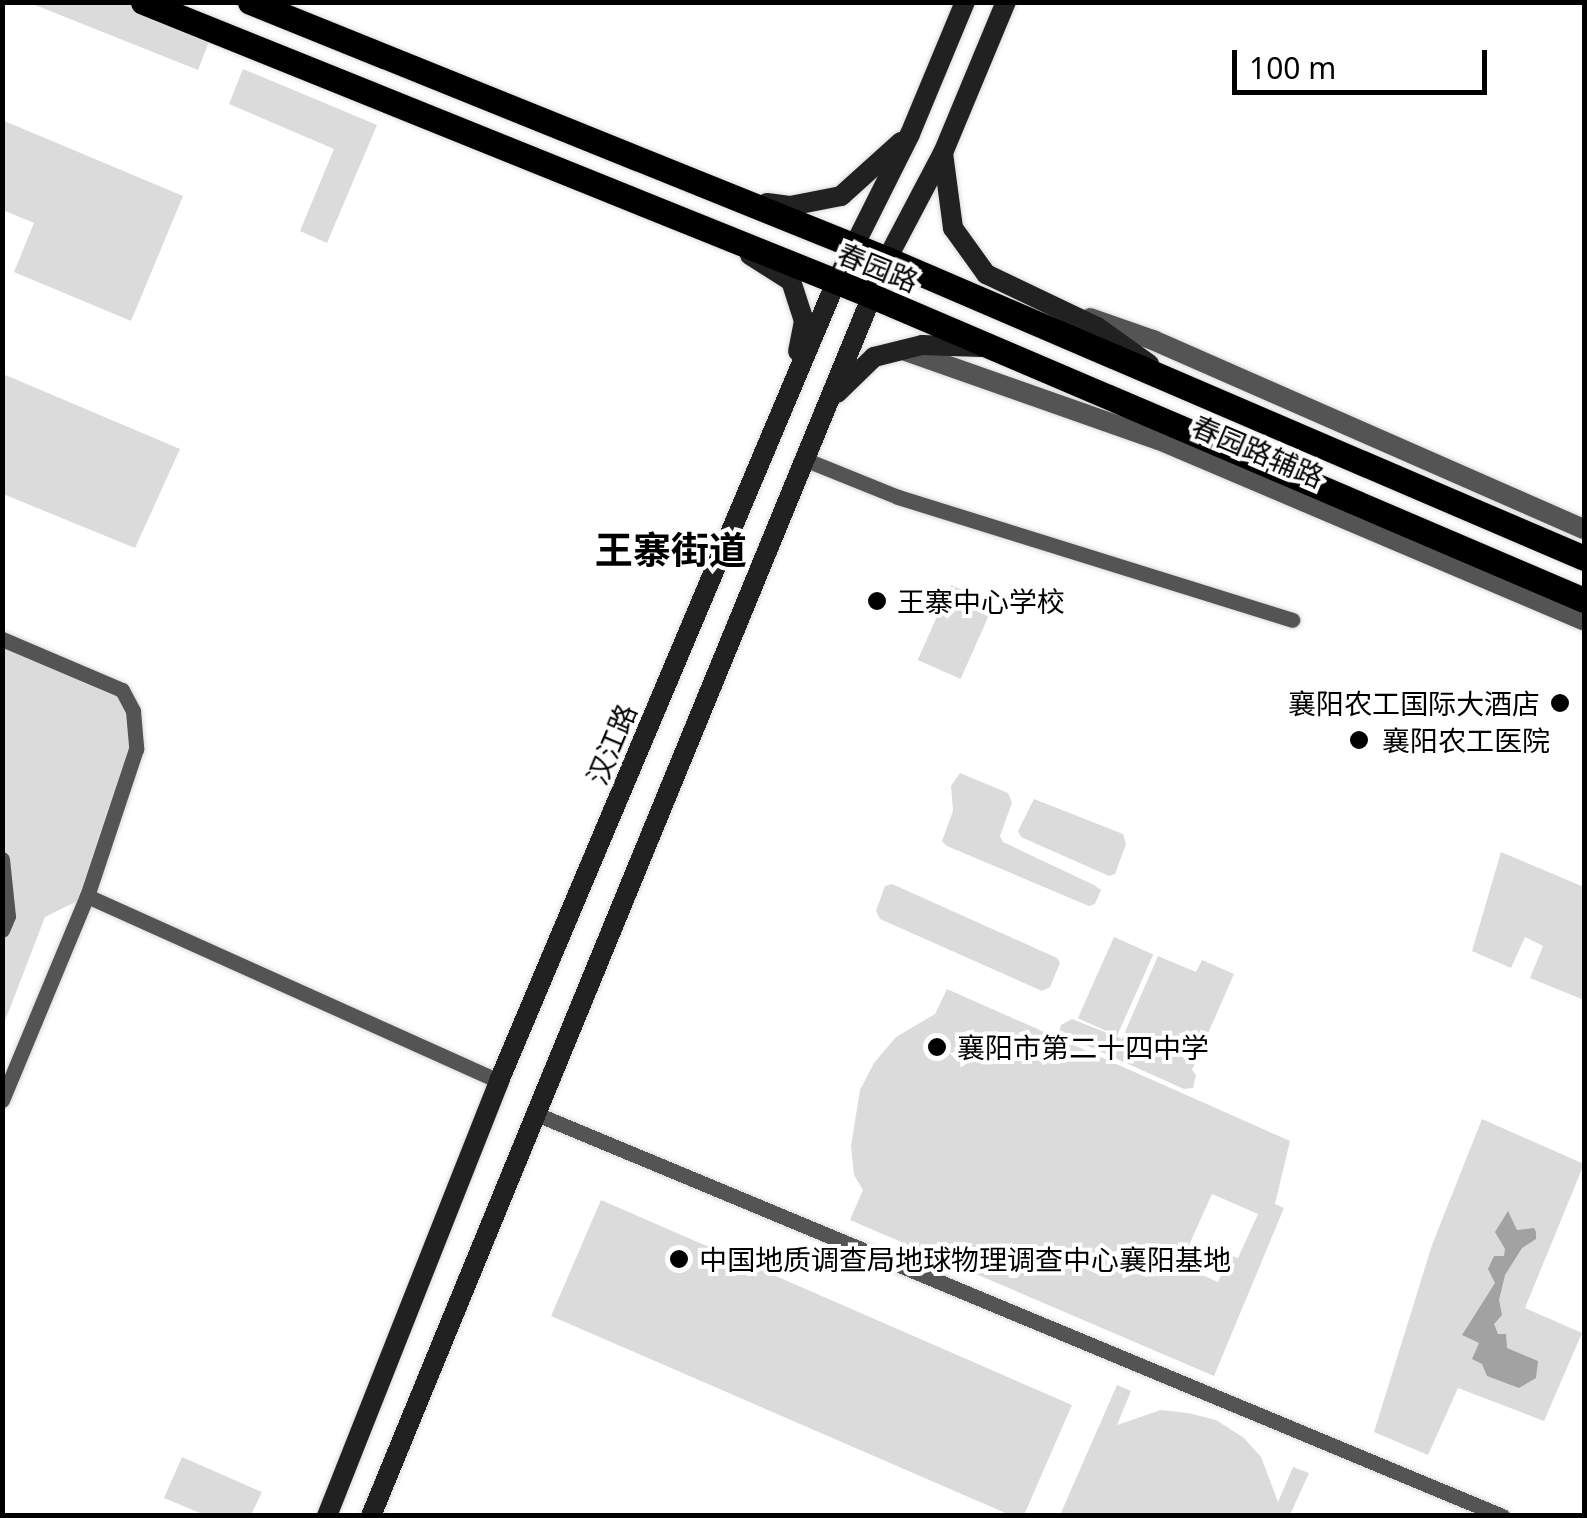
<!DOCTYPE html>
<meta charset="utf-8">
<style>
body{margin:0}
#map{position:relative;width:1587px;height:1518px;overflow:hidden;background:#fff;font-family:"Noto Sans","Noto Sans SC",sans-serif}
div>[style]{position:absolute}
.green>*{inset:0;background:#dbdbdb;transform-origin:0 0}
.water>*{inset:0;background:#a2a2a2}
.roads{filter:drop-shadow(0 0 2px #dbdbdb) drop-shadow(0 0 2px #dbdbdb)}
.minor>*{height:15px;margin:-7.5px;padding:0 7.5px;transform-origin:7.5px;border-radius:7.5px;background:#545454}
.tertiary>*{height:20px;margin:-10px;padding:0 10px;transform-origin:10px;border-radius:10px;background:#545454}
.secondary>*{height:20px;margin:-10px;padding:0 10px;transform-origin:10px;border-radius:10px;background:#212121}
.primary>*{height:25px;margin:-12.5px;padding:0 12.5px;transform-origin:12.5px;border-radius:12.5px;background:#000}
.dots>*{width:28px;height:28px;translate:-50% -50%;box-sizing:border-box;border:5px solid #fff;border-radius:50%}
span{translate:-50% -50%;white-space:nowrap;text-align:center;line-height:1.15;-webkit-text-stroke:8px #fff;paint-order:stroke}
.street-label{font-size:28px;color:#000}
.poi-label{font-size:28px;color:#000}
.left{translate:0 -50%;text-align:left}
.right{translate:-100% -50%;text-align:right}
.district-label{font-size:38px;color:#000;font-weight:700}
.frame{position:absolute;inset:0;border:5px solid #000;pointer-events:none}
.scale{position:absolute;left:1232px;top:50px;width:255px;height:45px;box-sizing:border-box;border:5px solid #000;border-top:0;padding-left:12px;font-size:30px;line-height:35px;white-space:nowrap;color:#000;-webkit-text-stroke:8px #fff;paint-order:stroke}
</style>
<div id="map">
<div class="green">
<i style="clip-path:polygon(30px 3px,143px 3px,213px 31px,198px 70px)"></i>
<i style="clip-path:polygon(243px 69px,377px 125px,327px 243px,300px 231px,334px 149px,229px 104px)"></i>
<i style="clip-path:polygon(2px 120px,183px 196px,131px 321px,14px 272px,34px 223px,3px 210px)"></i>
<i style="clip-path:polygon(3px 374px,180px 449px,135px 548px,3px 494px)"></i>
<i style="left:951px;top:585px;width:47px;height:82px;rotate:24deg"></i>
<i style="clip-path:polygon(3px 642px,122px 690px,136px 749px,87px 896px,45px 917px,3px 1026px)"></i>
<i style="clip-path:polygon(960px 773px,1008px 793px,1012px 803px,1000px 836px,1003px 842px,1094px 885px,1101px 890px,1095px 904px,1089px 906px,947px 846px,942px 841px,953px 811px,951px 786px)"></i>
<i style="clip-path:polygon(1034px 799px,1123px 834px,1126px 844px,1115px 874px,1109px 876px,1021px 837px,1018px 831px)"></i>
<i style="clip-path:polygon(1501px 852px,1584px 887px,1584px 1000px,1530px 978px,1543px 946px,1525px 937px,1511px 968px,1472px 951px)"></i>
<i style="clip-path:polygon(892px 884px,1057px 958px,1060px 963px,1050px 987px,1042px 991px,880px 919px,876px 911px,885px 886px)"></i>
<i style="left:1114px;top:937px;width:43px;height:89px;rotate:24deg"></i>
<i style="clip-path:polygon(1158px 956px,1196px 972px,1202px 960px,1234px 974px,1192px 1070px,1196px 1075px,1193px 1088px,1184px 1089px,1059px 1033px,1061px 1025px,1072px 1019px,1122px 1039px)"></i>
<i style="clip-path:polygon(evenodd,947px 989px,1290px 1141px,1275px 1204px,1284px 1208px,1214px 1376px,850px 1220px,863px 1190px,854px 1175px,851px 1146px,860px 1090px,874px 1063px,896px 1037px,935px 1014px,947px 989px,1212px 1194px,1258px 1214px,1238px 1258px,1230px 1255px,1218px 1282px,1180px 1265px,1212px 1194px)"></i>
<i style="clip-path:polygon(1482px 1119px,1584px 1164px,1525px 1308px,1582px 1333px,1544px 1421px,1458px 1388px,1428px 1455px,1374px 1432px,1432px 1245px)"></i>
<i style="clip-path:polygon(601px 1200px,1072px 1405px,1024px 1515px,1010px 1515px,551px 1316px)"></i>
<i style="clip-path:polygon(1117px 1385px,1131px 1391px,1117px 1425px,1161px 1410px,1188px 1413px,1216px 1420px,1244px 1438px,1261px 1457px,1278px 1502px,1293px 1467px,1309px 1473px,1290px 1515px,1060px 1515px)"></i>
<i style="clip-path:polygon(182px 1457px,262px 1492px,251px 1515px,205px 1515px,164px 1498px)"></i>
</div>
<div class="water">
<i style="clip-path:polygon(1508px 1211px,1517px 1230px,1534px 1228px,1536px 1232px,1536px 1239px,1522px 1248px,1505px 1275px,1499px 1300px,1502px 1315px,1494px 1324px,1498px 1334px,1506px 1334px,1507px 1348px,1538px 1361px,1536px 1378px,1519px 1388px,1487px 1376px,1482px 1364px,1472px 1359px,1479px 1343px,1462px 1335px,1495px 1283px,1488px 1269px,1494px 1256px,1504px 1256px,1505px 1249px,1495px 1232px)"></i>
</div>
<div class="roads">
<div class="minor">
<i style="left:804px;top:459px;width:101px;rotate:22deg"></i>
<i style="left:898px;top:497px;width:413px;rotate:17.3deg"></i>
<i style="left:2px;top:639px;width:130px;rotate:23deg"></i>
<i style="left:122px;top:690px;width:24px;rotate:62deg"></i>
<i style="left:133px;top:711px;width:38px;rotate:85deg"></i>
<i style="left:136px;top:749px;width:155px;rotate:108.4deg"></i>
<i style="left:87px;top:896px;width:452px;rotate:24.2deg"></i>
<i style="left:2px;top:859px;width:57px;rotate:84deg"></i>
<i style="left:8px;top:916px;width:15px;rotate:113deg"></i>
<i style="left:2px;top:1100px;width:221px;rotate:-67.4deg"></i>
<i style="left:534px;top:1113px;width:1049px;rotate:22.6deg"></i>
</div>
<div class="tertiary">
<i style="left:1090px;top:318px;width:67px;rotate:19.2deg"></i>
<i style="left:1153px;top:340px;width:471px;rotate:23.7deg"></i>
<i style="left:903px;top:350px;width:271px;rotate:19.4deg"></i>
<i style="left:1159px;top:440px;width:462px;rotate:23deg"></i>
</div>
<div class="secondary">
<i style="left:943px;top:153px;width:76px;rotate:82.4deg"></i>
<i style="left:953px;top:228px;width:57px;rotate:54.3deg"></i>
<i style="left:986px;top:274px;width:123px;rotate:25.5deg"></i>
<i style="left:1097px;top:327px;width:64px;rotate:35.4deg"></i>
<i style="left:767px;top:203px;width:23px;rotate:7deg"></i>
<i style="left:790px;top:206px;width:52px;rotate:-11.1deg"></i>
<i style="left:841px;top:196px;width:81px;rotate:-42deg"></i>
<i style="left:750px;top:255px;width:49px;rotate:32.4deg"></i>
<i style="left:791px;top:281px;width:42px;rotate:72deg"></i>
<i style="left:804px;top:321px;width:31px;rotate:101deg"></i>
<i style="left:837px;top:393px;width:52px;rotate:-44.2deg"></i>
<i style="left:874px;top:357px;width:49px;rotate:-14deg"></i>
<i style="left:922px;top:345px;width:59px;rotate:1.9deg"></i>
<i style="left:327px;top:1516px;width:468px;rotate:-68.4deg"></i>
<i style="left:499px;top:1081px;width:867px;rotate:-67.13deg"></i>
<i style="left:836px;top:282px;width:165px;rotate:-63.4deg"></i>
<i style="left:910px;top:134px;width:143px;rotate:-67.4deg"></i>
<i style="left:371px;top:1516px;width:1359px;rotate:-67.68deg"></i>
<i style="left:887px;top:259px;width:120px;rotate:-62.2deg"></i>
<i style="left:943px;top:153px;width:164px;rotate:-67.4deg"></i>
</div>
<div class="primary">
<i style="left:143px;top:2px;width:786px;rotate:21.96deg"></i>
<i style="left:872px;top:296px;width:774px;rotate:23.12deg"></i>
<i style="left:250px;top:2px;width:687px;rotate:21.97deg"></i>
<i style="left:887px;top:259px;width:758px;rotate:23.22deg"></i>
</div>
</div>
<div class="dots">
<i style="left:877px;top:601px;background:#000"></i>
<i style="left:1560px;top:703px;background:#000"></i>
<i style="left:1359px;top:740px;background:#000"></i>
<i style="left:937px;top:1047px;background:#000"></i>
<i style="left:679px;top:1259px;background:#000"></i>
</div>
<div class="street-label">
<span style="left:878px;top:267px;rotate:22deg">春园路</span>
<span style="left:1258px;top:451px;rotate:23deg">春园路辅路</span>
<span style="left:611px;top:744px;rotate:-67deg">汉江路</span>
</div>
<div class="poi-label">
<span class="left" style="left:897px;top:601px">王寨中心学校</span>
<span class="right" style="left:1540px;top:703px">襄阳农工国际大酒店</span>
<span class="left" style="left:1382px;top:740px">襄阳农工医院</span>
<span class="left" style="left:957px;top:1047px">襄阳市第二十四中学</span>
<span class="left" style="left:699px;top:1259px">中国地质调查局地球物理调查中心襄阳基地</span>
</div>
<div class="district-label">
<span style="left:671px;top:550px">王寨街道</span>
</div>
<div class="frame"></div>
<div class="scale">100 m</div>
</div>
